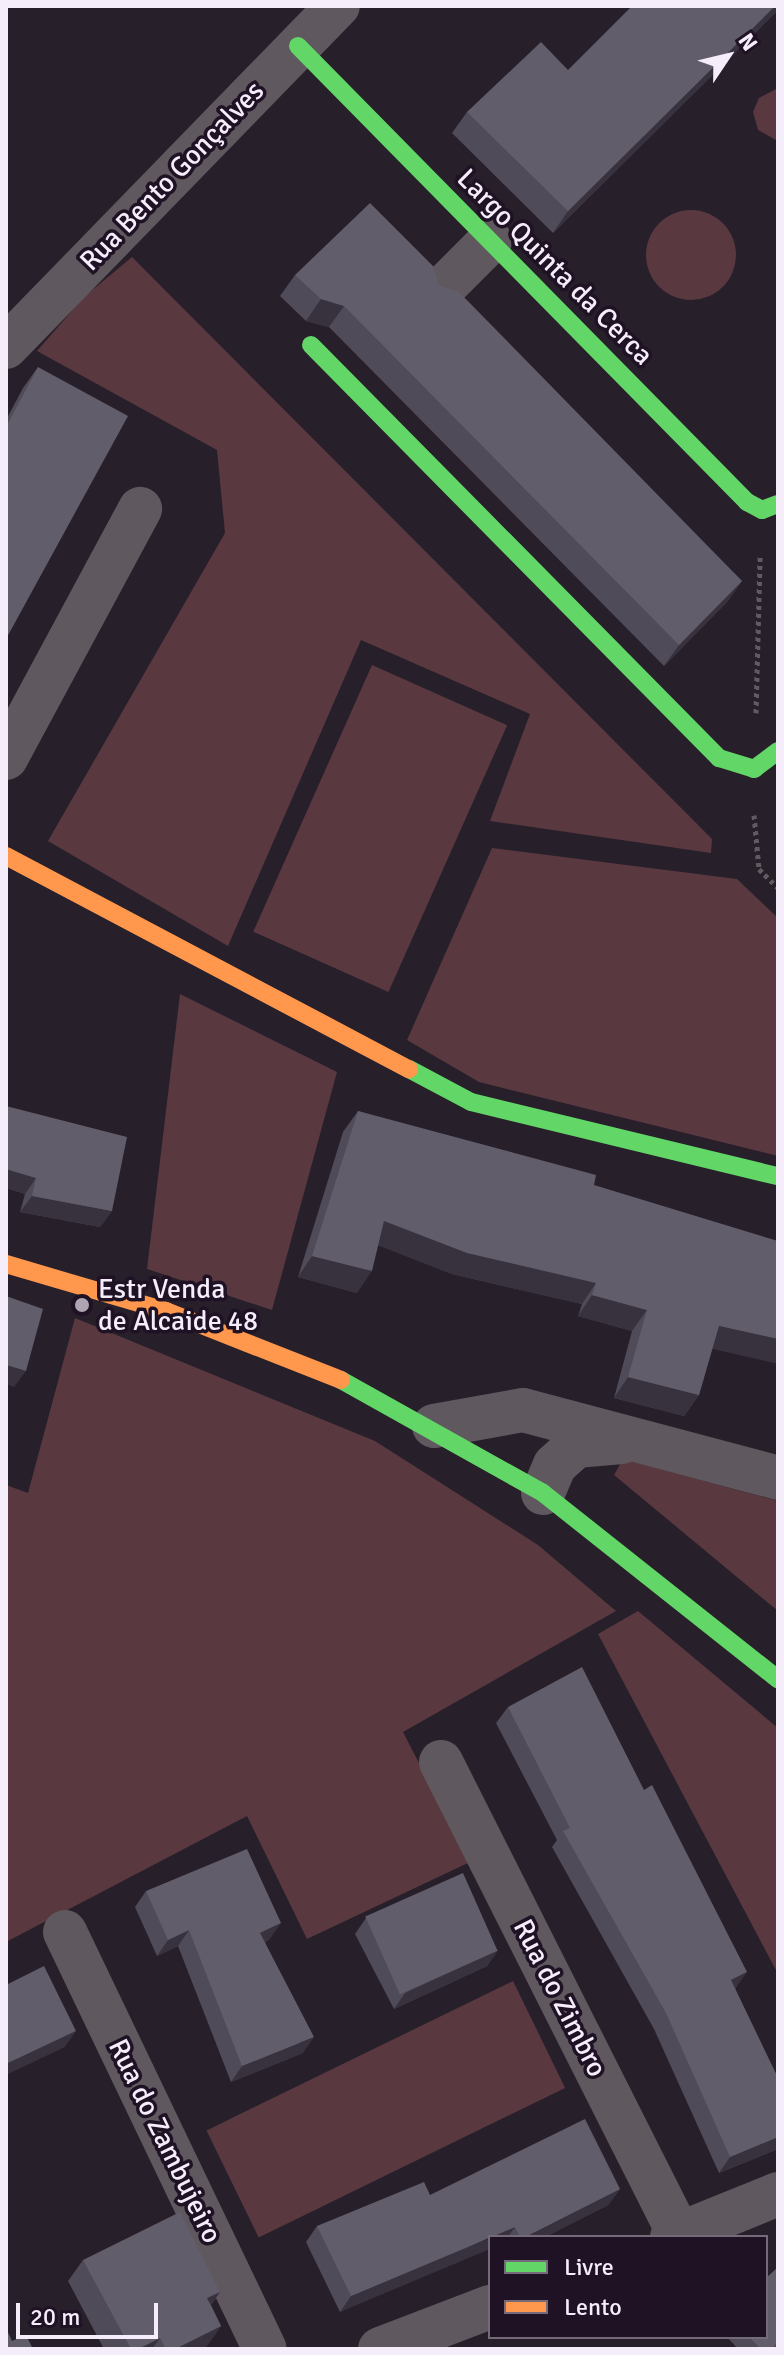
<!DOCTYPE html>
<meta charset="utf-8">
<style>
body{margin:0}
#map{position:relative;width:784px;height:2355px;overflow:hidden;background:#271f2a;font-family:Signika,sans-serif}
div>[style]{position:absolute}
.green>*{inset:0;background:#59393f;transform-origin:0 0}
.round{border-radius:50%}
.path>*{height:5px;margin-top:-2.5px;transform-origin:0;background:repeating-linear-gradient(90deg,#615b61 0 4px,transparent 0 8px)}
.street>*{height:44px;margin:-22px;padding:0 22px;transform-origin:22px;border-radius:22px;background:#5f585e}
.fast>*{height:18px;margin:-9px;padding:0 9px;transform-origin:9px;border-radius:9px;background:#63d668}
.slow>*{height:18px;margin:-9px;padding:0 9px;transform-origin:9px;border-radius:9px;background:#ff974d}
.wall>*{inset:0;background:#504b58}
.shaded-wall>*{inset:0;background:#38323e}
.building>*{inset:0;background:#615d6a;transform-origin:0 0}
.dots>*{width:22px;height:22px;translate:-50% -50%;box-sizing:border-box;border:4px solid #1e1224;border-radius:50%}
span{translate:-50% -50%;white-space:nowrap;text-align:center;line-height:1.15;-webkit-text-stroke:7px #1e1224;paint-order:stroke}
.street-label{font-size:28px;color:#f6edfb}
.poi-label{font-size:28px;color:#f6edfb}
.left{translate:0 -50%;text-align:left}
.frame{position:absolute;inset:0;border:8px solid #f6edfb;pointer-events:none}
.legend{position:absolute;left:488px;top:2235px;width:280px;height:104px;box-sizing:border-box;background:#1e1224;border:2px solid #746a7a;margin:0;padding:10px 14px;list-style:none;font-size:24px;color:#f6edfb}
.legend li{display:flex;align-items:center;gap:16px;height:40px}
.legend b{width:40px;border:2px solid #746a7a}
.north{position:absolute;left:688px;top:16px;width:80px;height:80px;-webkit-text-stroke:6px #1e1224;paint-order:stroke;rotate:55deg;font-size:22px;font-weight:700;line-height:32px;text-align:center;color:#f6edfb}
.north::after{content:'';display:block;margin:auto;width:28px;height:36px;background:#f6edfb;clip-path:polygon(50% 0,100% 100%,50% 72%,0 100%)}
.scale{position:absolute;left:16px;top:2303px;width:142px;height:36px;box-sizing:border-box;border:4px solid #f6edfb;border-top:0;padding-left:10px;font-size:24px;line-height:28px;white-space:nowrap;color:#f6edfb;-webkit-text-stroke:6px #1e1224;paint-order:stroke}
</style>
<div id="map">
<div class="green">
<i style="clip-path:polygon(778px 88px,778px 141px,758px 130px,753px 112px,759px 98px)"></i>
<i class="round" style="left:646px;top:210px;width:90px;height:90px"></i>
<i style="clip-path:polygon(132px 257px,712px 839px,711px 853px,490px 821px,530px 714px,361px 640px,228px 946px,48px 841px,225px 533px,217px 450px,37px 351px,84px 297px)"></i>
<i style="left:372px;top:665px;width:148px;height:292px;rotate:24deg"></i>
<i style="clip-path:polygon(492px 848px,737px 879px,778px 918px,778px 1156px,479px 1082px,407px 1040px)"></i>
<i style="clip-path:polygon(180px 994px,337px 1072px,272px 1310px,147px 1269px)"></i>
<i style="clip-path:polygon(75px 1318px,375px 1441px,538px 1545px,616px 1611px,403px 1732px,470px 1862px,307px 1939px,247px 1816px,6px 1942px,6px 1485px,28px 1493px)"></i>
<i style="clip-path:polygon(623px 1459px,778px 1501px,778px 1611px,614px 1475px)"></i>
<i style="clip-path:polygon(638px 1611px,778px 1728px,778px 1974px,598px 1634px)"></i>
<i style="left:513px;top:1981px;width:119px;height:341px;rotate:64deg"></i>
</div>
<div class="path">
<i style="left:756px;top:713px;width:158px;rotate:-88.5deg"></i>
<i style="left:754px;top:815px;width:54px;rotate:84.7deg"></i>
<i style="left:759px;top:869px;width:27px;rotate:45deg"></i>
</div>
<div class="street">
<i style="left:442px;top:289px;width:68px;rotate:-45deg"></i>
<i style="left:6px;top:347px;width:476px;rotate:-45.8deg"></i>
<i style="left:6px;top:758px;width:283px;rotate:-61.7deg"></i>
<i style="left:434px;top:1426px;width:90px;rotate:-10.2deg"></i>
<i style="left:523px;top:1410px;width:264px;rotate:14.9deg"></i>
<i style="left:543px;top:1493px;width:30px;rotate:-67deg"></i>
<i style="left:555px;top:1465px;width:28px;rotate:-42deg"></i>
<i style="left:576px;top:1446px;width:46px;rotate:-5deg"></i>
<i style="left:441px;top:1762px;width:529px;rotate:63.24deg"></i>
<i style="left:65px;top:1932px;width:462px;rotate:64.4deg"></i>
<i style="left:672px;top:2237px;width:114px;rotate:-22.1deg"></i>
<i style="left:380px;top:2349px;width:118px;rotate:-20.9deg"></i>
</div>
<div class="fast">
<i style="left:298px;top:46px;width:640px;rotate:45.44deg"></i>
<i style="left:747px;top:502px;width:17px;rotate:28deg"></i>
<i style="left:762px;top:510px;width:17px;rotate:-21deg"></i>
<i style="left:311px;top:345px;width:581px;rotate:45.35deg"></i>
<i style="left:719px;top:758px;width:37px;rotate:17deg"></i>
<i style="left:754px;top:769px;width:30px;rotate:-37deg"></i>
<i style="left:409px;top:1069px;width:70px;rotate:28deg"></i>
<i style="left:471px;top:1102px;width:316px;rotate:13.6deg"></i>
<i style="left:341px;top:1380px;width:231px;rotate:29.2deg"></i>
<i style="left:543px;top:1493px;width:300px;rotate:38.4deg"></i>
</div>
<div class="slow">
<i style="left:6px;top:856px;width:456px;rotate:27.9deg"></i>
<i style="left:6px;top:1264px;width:167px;rotate:16.4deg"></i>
<i style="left:166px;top:1311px;width:188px;rotate:21.5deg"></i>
</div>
<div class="wall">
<i style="clip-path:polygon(778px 6px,778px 10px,553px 233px,452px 133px,467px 112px,568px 70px)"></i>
<i style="clip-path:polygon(295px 275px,439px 285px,742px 581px,727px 602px,664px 666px,329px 327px,306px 321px,280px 296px)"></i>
<i style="clip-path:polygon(38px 367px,6px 639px,6px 420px,23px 388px)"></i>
<i style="clip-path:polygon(6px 1106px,112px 1211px,100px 1227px,20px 1212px,25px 1194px,6px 1188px)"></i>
<i style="clip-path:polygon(358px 1111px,594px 1185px,712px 1349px,699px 1395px,684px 1416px,614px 1398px,632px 1331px,578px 1316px,582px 1304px,452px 1274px,378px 1245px,357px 1293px,298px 1277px,343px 1132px)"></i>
<i style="clip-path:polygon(508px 1707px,736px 1988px,735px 1989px,778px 2078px,778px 2149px,719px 2173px,654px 2029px,552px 1847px,557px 1840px,496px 1723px)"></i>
<i style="clip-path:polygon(146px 1891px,270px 1939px,265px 1942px,303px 2053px,231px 2082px,178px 1946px,157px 1956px,135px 1907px)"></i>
<i style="clip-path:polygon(366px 1918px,498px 1950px,487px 1966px,394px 2009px,355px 1934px)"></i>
<i style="clip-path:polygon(620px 2189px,608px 2205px,545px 2237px,490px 2237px,340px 2312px,306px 2242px,317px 2226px,430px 2195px)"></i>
<i style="clip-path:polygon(83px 2260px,220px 2292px,211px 2305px,221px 2326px,206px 2347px,202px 2349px,104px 2349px,68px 2281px)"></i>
<i style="clip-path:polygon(778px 2267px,778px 2346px,775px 2349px,738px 2349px,727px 2337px,766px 2337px)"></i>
</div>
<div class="shaded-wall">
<i style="clip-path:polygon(775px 6px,778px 6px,778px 10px,553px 233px,568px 211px)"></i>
<i style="clip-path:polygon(321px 299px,344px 306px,329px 327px,306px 321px)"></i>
<i style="clip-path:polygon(742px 581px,727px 602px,664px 666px,679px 645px)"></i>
<i style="clip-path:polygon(6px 1169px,36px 1178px,25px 1194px,6px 1188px)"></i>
<i style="clip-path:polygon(32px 1196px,112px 1211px,100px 1227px,20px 1212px)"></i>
<i style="clip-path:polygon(384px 1221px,596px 1283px,582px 1304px,452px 1274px,370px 1242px)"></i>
<i style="clip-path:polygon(312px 1256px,372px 1271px,357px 1293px,298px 1277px)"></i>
<i style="clip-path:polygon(592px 1295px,647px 1310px,632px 1331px,578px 1316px)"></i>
<i style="clip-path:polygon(719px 1326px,778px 1339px,778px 1364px,704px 1347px)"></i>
<i style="clip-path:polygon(6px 1365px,26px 1371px,14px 1387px,6px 1384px)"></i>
<i style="clip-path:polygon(628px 1377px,699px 1395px,684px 1416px,614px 1398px)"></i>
<i style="clip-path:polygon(281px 1923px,270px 1939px,249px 1949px,260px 1933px)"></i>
<i style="clip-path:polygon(189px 1930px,178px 1946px,157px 1956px,168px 1940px)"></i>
<i style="clip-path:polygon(498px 1950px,487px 1966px,394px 2009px,405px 1993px)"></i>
<i style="clip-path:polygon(747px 1972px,736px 1988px,719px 1996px,731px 1980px)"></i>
<i style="clip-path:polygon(76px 2031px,65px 2047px,6px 2075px,6px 2064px)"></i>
<i style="clip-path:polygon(314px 2037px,303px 2053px,231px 2082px,242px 2066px)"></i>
<i style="clip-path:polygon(778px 2137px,778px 2149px,719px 2173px,730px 2157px)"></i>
<i style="clip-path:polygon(620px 2189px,608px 2205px,545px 2237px,525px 2237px)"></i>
<i style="clip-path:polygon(515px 2227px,508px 2237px,492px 2237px)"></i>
<i style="clip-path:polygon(490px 2238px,490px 2249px,340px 2312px,351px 2296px)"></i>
<i style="clip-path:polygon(220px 2292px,205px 2313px,207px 2298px)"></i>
<i style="clip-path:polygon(221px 2326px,206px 2347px,202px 2349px,175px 2349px)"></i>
<i style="clip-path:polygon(160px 2338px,152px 2349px,138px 2349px)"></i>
</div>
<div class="building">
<i style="clip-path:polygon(632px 6px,775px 6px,568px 211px,467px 112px,541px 42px,568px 70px)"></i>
<i style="clip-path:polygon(370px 203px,433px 266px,439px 285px,459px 292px,742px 581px,679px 645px,344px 306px,321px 299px,295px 275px)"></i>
<i style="clip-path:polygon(38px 367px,128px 416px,6px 639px,6px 427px)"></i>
<i style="clip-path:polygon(6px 1106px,127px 1137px,112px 1211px,32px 1196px,36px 1178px,6px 1169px)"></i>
<i style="clip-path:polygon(358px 1111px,596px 1175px,594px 1185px,778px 1241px,778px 1339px,719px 1326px,699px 1395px,628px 1377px,647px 1310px,592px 1295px,596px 1283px,467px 1253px,384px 1221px,372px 1271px,312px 1256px)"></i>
<i style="clip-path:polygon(6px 1296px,43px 1309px,26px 1371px,6px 1365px)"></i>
<i style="clip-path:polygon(582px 1667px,644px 1790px,652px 1785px,747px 1972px,731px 1980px,778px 2078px,778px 2137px,730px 2157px,666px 2013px,563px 1831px,570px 1828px,508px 1707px)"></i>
<i style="clip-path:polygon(247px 1849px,281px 1923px,260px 1933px,314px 2037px,242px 2066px,189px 1930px,168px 1940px,146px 1891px)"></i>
<i style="left:463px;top:1873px;width:85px;height:107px;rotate:66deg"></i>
<i style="clip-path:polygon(44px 1966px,76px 2031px,6px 2064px,6px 1985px)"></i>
<i style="clip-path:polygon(585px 2119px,620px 2189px,525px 2237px,520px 2237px,515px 2227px,351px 2296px,317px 2226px,424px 2182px,430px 2195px)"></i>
<i style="clip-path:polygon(180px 2212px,220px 2292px,207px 2298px,221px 2326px,175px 2349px,166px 2349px,160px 2338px,138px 2349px,131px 2349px,83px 2260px)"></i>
<i style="clip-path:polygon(778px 2267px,778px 2342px,771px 2349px,761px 2349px,749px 2337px,766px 2337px,766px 2278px)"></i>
<i style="clip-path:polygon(6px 2328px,12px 2341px,26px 2335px,33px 2349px,6px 2349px)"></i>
</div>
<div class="dots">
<i style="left:82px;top:1305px;background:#aea5b2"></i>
</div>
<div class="street-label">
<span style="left:172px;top:176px;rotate:-46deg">Rua Bento Gonçalves</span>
<span style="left:555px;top:267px;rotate:45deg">Largo Quinta da Cerca</span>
<span style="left:560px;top:1998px;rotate:63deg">Rua do Zimbro</span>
<span style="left:165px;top:2141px;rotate:64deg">Rua do Zambujeiro</span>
</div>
<div class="poi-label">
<span class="left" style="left:98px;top:1305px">Estr Venda<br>de Alcaide 48</span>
</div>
<div class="frame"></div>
<ul class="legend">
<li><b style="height:10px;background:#63d668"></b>Livre</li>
<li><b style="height:10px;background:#ff974d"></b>Lento</li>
</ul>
<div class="north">N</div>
<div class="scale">20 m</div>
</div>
